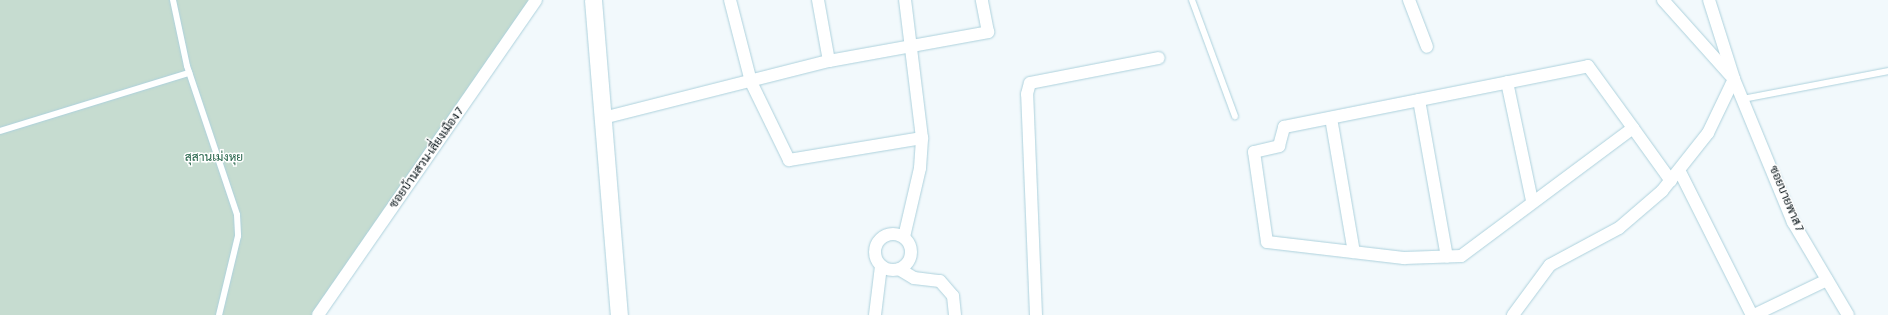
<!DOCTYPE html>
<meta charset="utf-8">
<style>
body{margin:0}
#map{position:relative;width:1888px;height:315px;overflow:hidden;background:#f2f9fc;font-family:"Asap Condensed",Sarabun,sans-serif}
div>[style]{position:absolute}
.green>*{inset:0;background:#c6dcd0}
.roads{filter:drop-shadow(0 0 1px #add1dc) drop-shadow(0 0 1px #add1dc)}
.lane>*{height:6px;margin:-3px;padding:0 3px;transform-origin:3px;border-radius:3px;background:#fff}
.street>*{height:12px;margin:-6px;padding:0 6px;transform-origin:6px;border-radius:6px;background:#fff}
.street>.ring{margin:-6px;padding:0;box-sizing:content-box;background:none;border:12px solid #fff;border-radius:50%}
.secondary>*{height:17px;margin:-8.5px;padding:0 8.5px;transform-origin:8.5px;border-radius:8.5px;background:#fff}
span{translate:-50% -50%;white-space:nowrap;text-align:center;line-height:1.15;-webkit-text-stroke:3px #fff;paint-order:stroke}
.park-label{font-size:12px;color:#26644a}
.street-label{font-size:12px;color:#051115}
</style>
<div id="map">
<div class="green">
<i style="clip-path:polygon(0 0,536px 0,318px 315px,0 315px)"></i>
</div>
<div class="roads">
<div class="lane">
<i style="left:173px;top:0;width:67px;rotate:78deg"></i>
<i style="left:187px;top:66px;width:157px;rotate:71.4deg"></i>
<i style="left:237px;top:215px;width:21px;rotate:87deg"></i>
<i style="left:238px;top:236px;width:81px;rotate:103.5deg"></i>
<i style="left:1192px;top:0;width:124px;rotate:69.7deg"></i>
<i style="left:1743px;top:99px;width:148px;rotate:-10.9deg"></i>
<i style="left:0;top:131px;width:198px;rotate:-17.1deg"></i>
</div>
<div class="street">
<i style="left:730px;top:0;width:85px;rotate:75.6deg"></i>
<i style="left:751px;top:82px;width:87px;rotate:64deg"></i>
<i style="left:789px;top:160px;width:135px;rotate:-9.4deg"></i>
<i style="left:818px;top:0;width:62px;rotate:79.8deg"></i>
<i style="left:1409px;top:0;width:50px;rotate:69deg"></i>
<i style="left:1663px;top:0;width:101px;rotate:48.2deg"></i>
<i style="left:1709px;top:0;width:83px;rotate:72.4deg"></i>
<i style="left:1734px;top:79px;width:155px;rotate:67.6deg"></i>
<i style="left:1793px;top:222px;width:108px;rotate:59.4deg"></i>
<i style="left:1507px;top:82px;width:122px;rotate:78.1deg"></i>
<i style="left:1419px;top:100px;width:159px;rotate:79.9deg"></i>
<i style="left:603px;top:118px;width:233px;rotate:-14.2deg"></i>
<i style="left:829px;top:61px;width:162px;rotate:-10.3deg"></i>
<i style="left:988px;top:32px;width:33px;rotate:-101deg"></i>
<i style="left:1331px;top:118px;width:136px;rotate:80.3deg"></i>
<i style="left:1633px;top:128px;width:214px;rotate:143.3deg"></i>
<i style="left:1461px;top:256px;width:57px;rotate:178deg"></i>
<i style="left:1404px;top:258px;width:138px;rotate:-173.3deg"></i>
<i style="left:1267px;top:242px;width:91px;rotate:-98.2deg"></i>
<i style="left:1254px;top:152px;width:26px;rotate:-13deg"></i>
<i style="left:1279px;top:146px;width:20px;rotate:-75deg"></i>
<i style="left:1284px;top:127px;width:310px;rotate:-11.3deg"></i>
<i style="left:1588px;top:66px;width:77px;rotate:54deg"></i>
<i style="left:1633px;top:128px;width:65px;rotate:54.4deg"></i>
<i style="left:1679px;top:170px;width:162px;rotate:63.3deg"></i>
<i class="ring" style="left:875px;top:234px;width:24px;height:24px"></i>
<i style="left:904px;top:237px;width:71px;rotate:-76.9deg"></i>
<i style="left:920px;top:168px;width:30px;rotate:-86deg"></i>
<i style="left:922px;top:138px;width:139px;rotate:-97deg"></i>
<i style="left:899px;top:269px;width:17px;rotate:31deg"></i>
<i style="left:914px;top:278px;width:26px;rotate:7deg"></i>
<i style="left:940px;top:281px;width:20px;rotate:49deg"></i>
<i style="left:953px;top:296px;width:19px;rotate:84deg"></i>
<i style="left:318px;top:315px;width:383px;rotate:-55.3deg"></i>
<i style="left:875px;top:315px;width:49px;rotate:-83deg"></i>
<i style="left:1036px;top:315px;width:221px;rotate:-92.3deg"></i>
<i style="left:1027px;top:94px;width:11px;rotate:-75deg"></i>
<i style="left:1030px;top:83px;width:131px;rotate:-11deg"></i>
<i style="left:1513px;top:315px;width:62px;rotate:-53.5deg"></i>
<i style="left:1550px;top:265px;width:78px;rotate:-28.2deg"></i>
<i style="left:1619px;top:228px;width:57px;rotate:-40.7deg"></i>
<i style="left:1662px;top:191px;width:74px;rotate:-51.6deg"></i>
<i style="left:1708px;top:133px;width:60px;rotate:-64.3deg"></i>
<i style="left:1754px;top:315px;width:81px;rotate:-25.6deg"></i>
</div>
<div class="secondary">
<i style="left:593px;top:0;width:316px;rotate:85.3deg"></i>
</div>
</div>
<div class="park-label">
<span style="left:214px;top:158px">สุสานเม่งหุย</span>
</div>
<div class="street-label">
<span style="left:427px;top:158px;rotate:-55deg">ซอยบ้านสวน-เลี่ยงเมือง 7</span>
<span style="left:1786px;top:199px;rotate:67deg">ซอยบายพาส 7</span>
</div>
</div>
